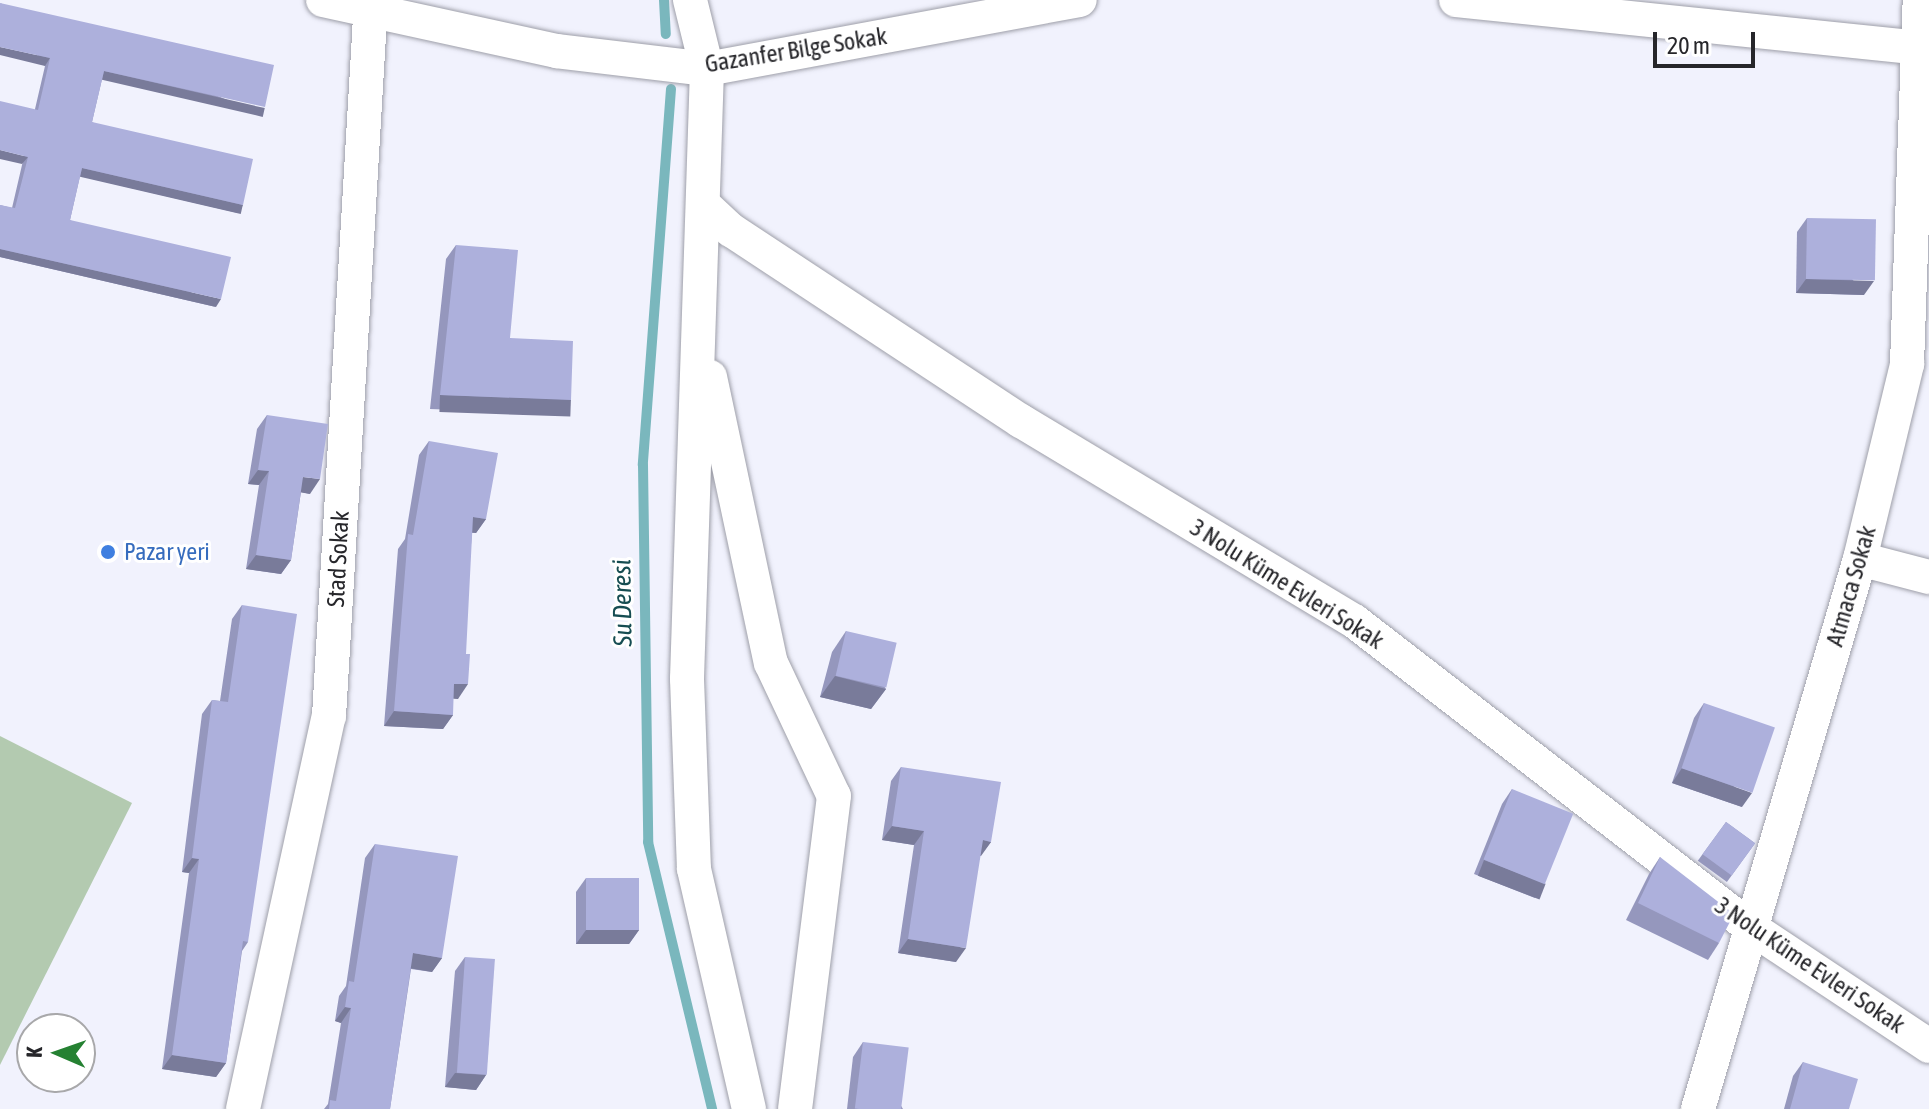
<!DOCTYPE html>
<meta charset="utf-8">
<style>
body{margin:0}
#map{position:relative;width:1929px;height:1109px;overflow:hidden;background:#f1f2fd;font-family:"Asap Condensed",sans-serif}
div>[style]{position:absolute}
.green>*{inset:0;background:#b3cab0}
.stream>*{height:10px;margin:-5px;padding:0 5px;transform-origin:5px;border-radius:5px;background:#7ab7bd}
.roads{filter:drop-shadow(0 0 2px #9e9fa9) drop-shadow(0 0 2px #9e9fa9)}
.street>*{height:34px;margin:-17px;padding:0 17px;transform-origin:17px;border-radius:17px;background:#fff}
.wall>*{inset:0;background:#9597bd;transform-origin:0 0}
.shaded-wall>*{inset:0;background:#797b9a;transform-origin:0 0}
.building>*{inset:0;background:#adb0dc;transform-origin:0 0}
.dots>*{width:22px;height:22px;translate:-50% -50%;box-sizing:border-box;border:4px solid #fff;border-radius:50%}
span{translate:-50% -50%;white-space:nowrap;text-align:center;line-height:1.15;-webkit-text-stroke:6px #fff;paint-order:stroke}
.street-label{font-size:24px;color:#26262a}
.shop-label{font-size:24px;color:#366cbe}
.left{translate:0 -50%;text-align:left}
.water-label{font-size:26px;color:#164d52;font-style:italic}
.north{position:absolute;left:16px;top:1013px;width:80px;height:80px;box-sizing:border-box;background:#fff;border:2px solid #a8a8aa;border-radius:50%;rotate:272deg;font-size:22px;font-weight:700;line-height:32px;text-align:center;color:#26262a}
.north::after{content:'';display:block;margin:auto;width:28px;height:36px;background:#258132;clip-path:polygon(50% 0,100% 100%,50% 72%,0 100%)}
.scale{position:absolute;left:1653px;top:32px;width:102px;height:36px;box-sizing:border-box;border:4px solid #26262a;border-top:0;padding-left:10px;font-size:24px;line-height:28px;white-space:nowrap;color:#26262a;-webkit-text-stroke:6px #fff;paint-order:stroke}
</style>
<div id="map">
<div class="green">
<i style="clip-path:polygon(0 736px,132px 803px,0 1065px)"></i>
</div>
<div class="stream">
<i style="left:664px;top:0;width:34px;rotate:87deg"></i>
<i style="left:671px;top:89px;width:377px;rotate:94.3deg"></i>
<i style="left:643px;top:465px;width:377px;rotate:89.2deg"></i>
<i style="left:648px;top:842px;width:275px;rotate:76.5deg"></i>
</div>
<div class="roads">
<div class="street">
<i style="left:323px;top:0;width:239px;rotate:12.3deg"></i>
<i style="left:556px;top:51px;width:152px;rotate:6.8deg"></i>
<i style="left:707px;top:69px;width:379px;rotate:-10.5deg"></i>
<i style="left:690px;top:0;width:71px;rotate:76.2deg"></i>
<i style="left:707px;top:69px;width:610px;rotate:91.88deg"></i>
<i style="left:687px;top:679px;width:190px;rotate:87.9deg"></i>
<i style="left:694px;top:869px;width:246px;rotate:77.1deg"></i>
<i style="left:1456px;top:0;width:476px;rotate:5.9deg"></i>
<i style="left:704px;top:205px;width:37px;rotate:43deg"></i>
<i style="left:731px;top:230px;width:347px;rotate:33.4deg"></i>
<i style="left:1021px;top:421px;width:388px;rotate:31deg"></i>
<i style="left:1354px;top:621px;width:500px;rotate:37.69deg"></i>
<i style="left:1750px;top:927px;width:215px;rotate:33.6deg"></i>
<i style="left:710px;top:377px;width:292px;rotate:78deg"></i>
<i style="left:771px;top:663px;width:147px;rotate:64.7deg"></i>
<i style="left:834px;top:796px;width:315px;rotate:97.1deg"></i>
<i style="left:1860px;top:559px;width:71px;rotate:14.6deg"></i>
<i style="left:243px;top:1109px;width:402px;rotate:-77.7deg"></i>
<i style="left:329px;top:716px;width:717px;rotate:-86.64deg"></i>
<i style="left:1698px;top:1109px;width:573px;rotate:-73.59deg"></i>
<i style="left:1860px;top:559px;width:201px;rotate:-76.4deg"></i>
<i style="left:1907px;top:364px;width:364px;rotate:-88deg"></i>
</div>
</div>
<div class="wall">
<i style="clip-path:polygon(0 3px,260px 114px,102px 79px,92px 122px,243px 205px,238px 213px,80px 176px,70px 220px,216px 307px,0 257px,0 205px,12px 208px,45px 66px)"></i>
<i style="clip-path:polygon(1807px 218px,1864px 295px,1796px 293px,1797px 232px)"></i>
<i style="clip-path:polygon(456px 245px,510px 338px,571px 400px,561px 414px,430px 409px,446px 259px)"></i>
<i style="clip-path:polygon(267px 415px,310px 494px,301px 492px,291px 560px,281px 574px,246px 569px,259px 485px,248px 484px,257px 429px)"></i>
<i style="clip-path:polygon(429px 441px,486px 519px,476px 533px,472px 533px,458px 699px,453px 698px,453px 715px,443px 729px,384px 726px,398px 549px,405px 539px,419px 455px)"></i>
<i style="clip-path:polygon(242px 605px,248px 942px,242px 951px,226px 1063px,216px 1077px,162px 1069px,189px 873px,182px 872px,202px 714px,212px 700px,220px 701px,232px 619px)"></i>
<i style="clip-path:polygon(846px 631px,886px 689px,871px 709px,820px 697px,832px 652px)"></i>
<i style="clip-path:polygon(1704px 703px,1742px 807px,1672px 783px,1694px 718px)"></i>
<i style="clip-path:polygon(901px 767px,991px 842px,980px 856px,956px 962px,898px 953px,914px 845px,882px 840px,891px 781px)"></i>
<i style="clip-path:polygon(1512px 789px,1545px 884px,1535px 898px,1474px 874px,1502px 804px)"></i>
<i style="left:1726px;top:822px;width:36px;height:48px;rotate:36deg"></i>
<i style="clip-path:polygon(375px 844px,442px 958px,432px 972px,411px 969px,390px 1109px,324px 1109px,328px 1104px,341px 1023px,335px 1021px,339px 996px,346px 986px,365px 858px)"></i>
<i style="clip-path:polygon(1660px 857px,1719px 943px,1708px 960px,1626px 920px,1649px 874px)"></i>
<i style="clip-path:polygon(586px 878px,639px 930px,629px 944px,576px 944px,576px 892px)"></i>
<i style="clip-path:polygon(465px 957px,486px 1075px,476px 1090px,445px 1087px,455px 971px)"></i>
<i style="clip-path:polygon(863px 1042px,903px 1109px,847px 1109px,853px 1057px)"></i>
<i style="clip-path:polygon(1803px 1062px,1849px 1109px,1784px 1109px,1793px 1076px)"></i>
</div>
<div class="shaded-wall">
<i style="clip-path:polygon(0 47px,50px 58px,45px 66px,0 55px)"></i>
<i style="left:104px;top:71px;width:165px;height:9px;rotate:13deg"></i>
<i style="clip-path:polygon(0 150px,28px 157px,22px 164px,0 159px)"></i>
<i style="left:82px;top:168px;width:165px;height:9px;rotate:13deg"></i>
<i style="clip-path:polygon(0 249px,221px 299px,216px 307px,0 257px)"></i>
<i style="clip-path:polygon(1806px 279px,1874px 281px,1864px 295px,1796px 293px)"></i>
<i style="left:440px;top:395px;width:131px;height:17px;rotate:2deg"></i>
<i style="clip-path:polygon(258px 470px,269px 471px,259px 485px,248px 484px)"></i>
<i style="clip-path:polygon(303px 477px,320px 479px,310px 494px,293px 491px)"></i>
<i style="clip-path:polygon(473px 517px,486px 519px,476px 533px,463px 531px)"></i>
<i style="clip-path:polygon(256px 555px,291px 560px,281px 574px,246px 569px)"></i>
<i style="clip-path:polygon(835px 676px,886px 689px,871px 709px,820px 697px)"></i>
<i style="clip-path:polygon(454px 684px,468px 684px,458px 699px,444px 698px)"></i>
<i style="clip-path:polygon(394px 711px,453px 715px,443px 729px,384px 726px)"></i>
<i style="clip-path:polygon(1682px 768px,1752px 793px,1742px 807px,1672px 783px)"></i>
<i style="clip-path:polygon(892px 826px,924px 831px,914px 845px,882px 840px)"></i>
<i style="clip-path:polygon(983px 840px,991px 842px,981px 856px,973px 854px)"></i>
<i style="clip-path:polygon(192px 858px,199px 859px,189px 873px,182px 872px)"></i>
<i style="left:1484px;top:860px;width:66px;height:17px;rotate:21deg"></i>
<i style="clip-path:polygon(586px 930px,639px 930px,629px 944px,576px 944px)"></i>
<i style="clip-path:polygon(908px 939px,966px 948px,956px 962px,898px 953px)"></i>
<i style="clip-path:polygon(413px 953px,442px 958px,432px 972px,403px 967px)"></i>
<i style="clip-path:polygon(345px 1007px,351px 1008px,341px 1023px,335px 1021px)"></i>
<i style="clip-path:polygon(172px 1055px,226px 1063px,216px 1077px,162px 1069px)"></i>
<i style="clip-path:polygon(455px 1073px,486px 1075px,476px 1090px,445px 1087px)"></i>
</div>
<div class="building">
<i style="clip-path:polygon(0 3px,274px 65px,265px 107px,104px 71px,92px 122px,253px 159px,243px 205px,82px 168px,70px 220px,231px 257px,221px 299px,0 249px,0 205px,15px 208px,28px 157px,0 150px,0 101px,38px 110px,50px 58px,0 47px)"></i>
<i style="left:1807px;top:218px;width:69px;height:61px;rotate:1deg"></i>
<i style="clip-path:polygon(456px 245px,518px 250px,510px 338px,573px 341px,571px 400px,440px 395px)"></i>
<i style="clip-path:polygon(267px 415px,328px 424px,320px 479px,303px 477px,291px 560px,256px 555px,269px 471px,258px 470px)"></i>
<i style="clip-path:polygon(429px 441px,498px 453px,486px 519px,473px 517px,466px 654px,470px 654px,468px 684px,454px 684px,453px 715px,394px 711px,408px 534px,413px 535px)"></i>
<i style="clip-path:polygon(242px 605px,297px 614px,248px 942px,243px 941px,226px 1063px,172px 1055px,199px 859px,192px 858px,212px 700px,228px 702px)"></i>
<i style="left:846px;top:631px;width:52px;height:46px;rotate:13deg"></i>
<i style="left:1704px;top:703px;width:75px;height:69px;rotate:19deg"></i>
<i style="clip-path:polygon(901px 767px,1001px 782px,991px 842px,983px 840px,966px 948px,908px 939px,924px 831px,892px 826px)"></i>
<i style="left:1512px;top:789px;width:66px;height:76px;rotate:22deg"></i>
<i style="left:1726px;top:822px;width:36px;height:40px;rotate:36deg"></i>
<i style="clip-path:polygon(375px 844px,458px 856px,442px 958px,413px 953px,390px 1109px,329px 1109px,330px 1100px,336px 1101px,351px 1008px,345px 1007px,349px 981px,354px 982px)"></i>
<i style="clip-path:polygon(1660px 857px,1734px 914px,1719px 943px,1638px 903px)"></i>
<i style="left:586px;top:878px;width:53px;height:52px"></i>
<i style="left:465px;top:957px;width:30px;height:116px;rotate:4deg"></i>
<i style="left:863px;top:1042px;width:46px;height:67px;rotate:7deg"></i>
<i style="clip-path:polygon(1803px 1062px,1858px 1079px,1849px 1109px,1790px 1109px)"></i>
</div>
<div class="dots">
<i style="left:108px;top:552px;background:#3f7fe0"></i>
</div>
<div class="street-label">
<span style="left:796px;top:50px;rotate:-9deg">Gazanfer Bilge Sokak</span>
<span style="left:338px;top:559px;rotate:-87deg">Stad Sokak</span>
<span style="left:1287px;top:584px;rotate:32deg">3 Nolu Küme Evleri Sokak</span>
<span style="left:1851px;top:586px;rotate:-74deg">Atmaca Sokak</span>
<span style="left:1810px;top:965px;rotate:34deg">3 Nolu Küme Evleri Sokak</span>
</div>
<div class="shop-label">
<span class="left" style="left:124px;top:552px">Pazar yeri</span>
</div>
<div class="water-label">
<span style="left:623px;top:603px;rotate:-91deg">Su Deresi</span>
</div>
<div class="north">K</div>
<div class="scale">20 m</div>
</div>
